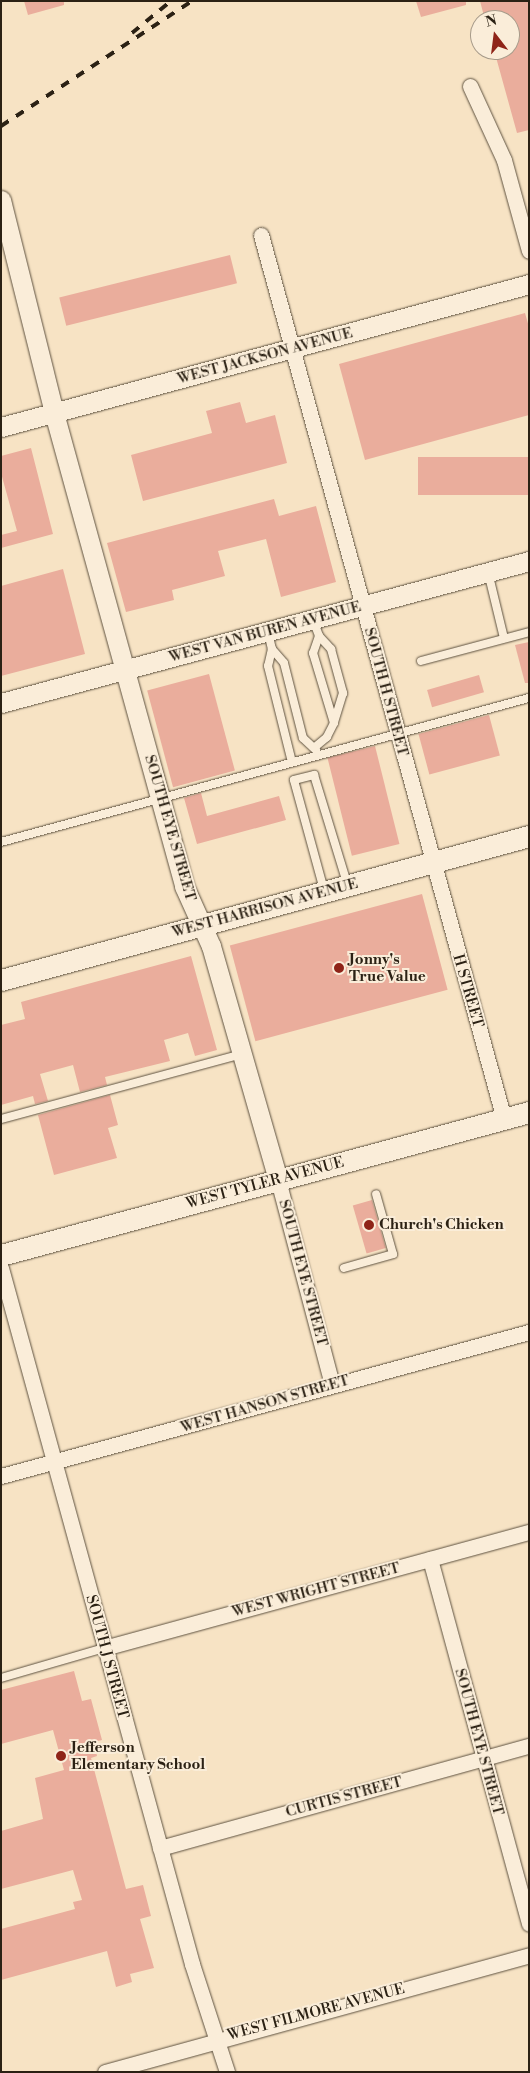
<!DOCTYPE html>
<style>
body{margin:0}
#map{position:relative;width:530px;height:2073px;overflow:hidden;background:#f7e3c4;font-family:"Libre Bodoni",serif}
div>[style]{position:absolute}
.building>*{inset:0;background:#eaad9c;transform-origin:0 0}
.roads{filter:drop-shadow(0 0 1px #5e5240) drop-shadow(0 0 1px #5e5240)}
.service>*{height:8px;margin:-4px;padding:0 4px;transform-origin:4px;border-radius:4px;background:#faedd9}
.minor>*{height:15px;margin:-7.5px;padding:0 7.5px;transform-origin:7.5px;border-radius:7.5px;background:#faedd9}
.tertiary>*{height:19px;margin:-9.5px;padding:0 9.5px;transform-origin:9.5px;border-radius:9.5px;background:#faedd9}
.secondary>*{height:21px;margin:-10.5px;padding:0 10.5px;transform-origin:10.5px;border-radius:10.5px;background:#faedd9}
.rail>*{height:4px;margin-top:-2px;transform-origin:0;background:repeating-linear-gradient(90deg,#2b2114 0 9px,transparent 0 18px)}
.dots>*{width:14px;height:14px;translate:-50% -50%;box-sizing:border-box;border:2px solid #faedd9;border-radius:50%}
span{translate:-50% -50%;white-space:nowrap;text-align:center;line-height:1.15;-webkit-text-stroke:4px #faedd9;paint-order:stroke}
.street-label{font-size:15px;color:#2b2114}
.poi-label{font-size:15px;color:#2b2114;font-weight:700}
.left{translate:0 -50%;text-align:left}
.frame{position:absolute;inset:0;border:2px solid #2b2114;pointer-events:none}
.north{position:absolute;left:470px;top:10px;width:50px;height:50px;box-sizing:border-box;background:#faedd9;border:1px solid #a79b8a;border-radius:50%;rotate:345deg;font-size:14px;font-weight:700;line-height:20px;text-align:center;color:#2b2114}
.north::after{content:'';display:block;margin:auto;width:18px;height:22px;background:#8f2418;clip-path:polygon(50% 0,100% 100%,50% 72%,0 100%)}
</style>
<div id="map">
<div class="building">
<i style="clip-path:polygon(24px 1px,64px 1px,64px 5px,28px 15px)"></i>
<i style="clip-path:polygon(416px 1px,466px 1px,466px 5px,421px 17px)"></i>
<i style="clip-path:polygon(480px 1px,529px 1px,529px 130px,517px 133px,494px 50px,510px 50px,510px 20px,485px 20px)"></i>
<i style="left:230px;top:255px;width:29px;height:176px;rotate:76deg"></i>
<i style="clip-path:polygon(525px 313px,529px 327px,529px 415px,365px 460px,339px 364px)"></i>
<i style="clip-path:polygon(240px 402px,246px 423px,275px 415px,287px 463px,143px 501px,131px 455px,212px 433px,206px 411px)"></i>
<i style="clip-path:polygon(31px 448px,53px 534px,1px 548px,1px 535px,17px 531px,1px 473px,1px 456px)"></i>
<i style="left:529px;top:457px;width:38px;height:111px;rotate:90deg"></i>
<i style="clip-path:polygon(274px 499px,279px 516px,316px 506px,336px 582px,281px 597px,266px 539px,218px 551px,225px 576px,172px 590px,174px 600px,126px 612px,107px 543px)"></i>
<i style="clip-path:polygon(63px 569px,85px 654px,1px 676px,1px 586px)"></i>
<i style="clip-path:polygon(529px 642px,529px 683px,525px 683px,515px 645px)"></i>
<i style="left:209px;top:674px;width:100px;height:64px;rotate:75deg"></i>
<i style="left:479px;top:675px;width:18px;height:54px;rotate:74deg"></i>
<i style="left:489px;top:715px;width:42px;height:73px;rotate:75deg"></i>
<i style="left:375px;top:746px;width:101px;height:49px;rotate:76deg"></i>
<i style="clip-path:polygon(201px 793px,207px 816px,279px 796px,286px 820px,197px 844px,184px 798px)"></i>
<i style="left:422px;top:894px;width:99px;height:199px;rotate:75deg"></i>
<i style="clip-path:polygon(191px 956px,217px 1050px,195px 1056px,188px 1033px,164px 1040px,170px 1061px,105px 1077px,107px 1085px,80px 1092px,73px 1065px,40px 1074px,48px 1101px,35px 1104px,33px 1096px,1px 1105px,1px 1025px,25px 1019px,21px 1002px)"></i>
<i style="clip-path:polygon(110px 1095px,118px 1125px,108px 1128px,117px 1158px,54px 1175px,38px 1115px)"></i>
<i style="left:372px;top:1200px;width:50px;height:20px;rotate:74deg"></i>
<i style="clip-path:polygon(74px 1671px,82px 1701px,91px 1699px,102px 1740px,94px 1742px,97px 1756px,91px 1758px,126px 1889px,143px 1885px,151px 1916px,140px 1919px,154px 1968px,130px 1974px,132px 1982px,116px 1987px,107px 1951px,1px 1980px,1px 1929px,75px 1909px,73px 1902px,82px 1900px,73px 1870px,1px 1889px,1px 1831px,43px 1819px,35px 1778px,64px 1770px,53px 1730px,1px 1744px,1px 1690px)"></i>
</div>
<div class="roads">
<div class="service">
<i style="left:488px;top:572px;width:68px;rotate:76.4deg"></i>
<i style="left:313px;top:620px;width:17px;rotate:69deg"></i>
<i style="left:319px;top:636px;width:18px;rotate:47deg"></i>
<i style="left:331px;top:649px;width:46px;rotate:74.7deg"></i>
<i style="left:343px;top:693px;width:31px;rotate:107deg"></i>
<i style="left:334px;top:723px;width:16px;rotate:117deg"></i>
<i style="left:327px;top:737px;width:16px;rotate:140deg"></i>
<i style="left:268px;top:632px;width:17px;rotate:77deg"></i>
<i style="left:272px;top:649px;width:18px;rotate:49deg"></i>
<i style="left:284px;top:663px;width:77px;rotate:75.8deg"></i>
<i style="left:303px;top:738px;width:18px;rotate:43deg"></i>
<i style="left:319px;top:636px;width:18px;rotate:109deg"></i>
<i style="left:313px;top:653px;width:73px;rotate:73.3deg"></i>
<i style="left:272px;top:649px;width:17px;rotate:103deg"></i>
<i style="left:268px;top:666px;width:99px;rotate:76deg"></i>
<i style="left:421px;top:661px;width:112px;rotate:-15deg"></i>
<i style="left:1px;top:842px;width:547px;rotate:-15.26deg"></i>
<i style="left:324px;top:890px;width:114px;rotate:-105.3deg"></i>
<i style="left:294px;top:780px;width:21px;rotate:-14deg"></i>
<i style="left:314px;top:775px;width:113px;rotate:73deg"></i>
<i style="left:1px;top:1119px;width:250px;rotate:-15.1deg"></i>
<i style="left:344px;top:1268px;width:51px;rotate:-15.9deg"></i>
<i style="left:393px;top:1254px;width:62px;rotate:-105.8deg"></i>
<i style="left:1px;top:1678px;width:107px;rotate:-16.2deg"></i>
</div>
<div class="minor">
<i style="left:470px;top:86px;width:81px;rotate:65.3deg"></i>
<i style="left:504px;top:160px;width:94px;rotate:74.6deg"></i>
<i style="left:261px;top:235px;width:917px;rotate:74.63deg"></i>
<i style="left:278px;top:1180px;width:212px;rotate:75.2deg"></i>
<i style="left:1px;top:1268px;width:722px;rotate:74.65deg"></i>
<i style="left:192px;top:1964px;width:114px;rotate:72deg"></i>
<i style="left:1px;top:1476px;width:547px;rotate:-15.26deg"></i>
<i style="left:430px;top:1559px;width:378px;rotate:74.8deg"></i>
<i style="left:104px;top:1648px;width:441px;rotate:-15.3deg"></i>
<i style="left:160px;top:1848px;width:383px;rotate:-15.5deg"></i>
<i style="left:105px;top:2072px;width:440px;rotate:-15.4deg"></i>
</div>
<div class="tertiary">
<i style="left:1px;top:200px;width:219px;rotate:76deg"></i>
<i style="left:54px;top:413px;width:491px;rotate:74.6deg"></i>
<i style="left:184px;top:886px;width:66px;rotate:65.8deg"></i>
<i style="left:211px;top:946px;width:243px;rotate:74deg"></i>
<i style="left:1px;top:427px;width:547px;rotate:-15.15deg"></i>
<i style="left:1px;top:703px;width:547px;rotate:-15.05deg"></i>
</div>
<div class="secondary">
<i style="left:1px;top:980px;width:547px;rotate:-15.26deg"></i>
<i style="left:1px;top:1255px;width:547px;rotate:-15.15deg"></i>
</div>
</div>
<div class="rail">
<i style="left:132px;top:33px;width:50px;rotate:-39.4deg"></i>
<i style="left:1px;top:126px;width:228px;rotate:-33.2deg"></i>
</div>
<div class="dots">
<i style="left:339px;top:968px;background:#8f2418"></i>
<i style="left:369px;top:1225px;background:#8f2418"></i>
<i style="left:61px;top:1756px;background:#8f2418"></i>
</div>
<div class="street-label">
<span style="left:265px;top:356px;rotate:-15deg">WEST JACKSON AVENUE</span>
<span style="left:265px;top:632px;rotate:-15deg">WEST VAN BUREN AVENUE</span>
<span style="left:386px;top:692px;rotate:75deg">SOUTH H STREET</span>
<span style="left:170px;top:828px;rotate:74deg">SOUTH EYE STREET</span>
<span style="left:265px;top:908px;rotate:-15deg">WEST HARRISON AVENUE</span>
<span style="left:468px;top:991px;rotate:74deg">H STREET</span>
<span style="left:265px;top:1183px;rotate:-15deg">WEST TYLER AVENUE</span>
<span style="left:303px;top:1273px;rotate:75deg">SOUTH EYE STREET</span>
<span style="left:265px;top:1404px;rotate:-16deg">WEST HANSON STREET</span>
<span style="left:316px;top:1590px;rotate:-15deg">WEST WRIGHT STREET</span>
<span style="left:107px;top:1657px;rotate:75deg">SOUTH J STREET</span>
<span style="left:479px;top:1742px;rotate:75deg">SOUTH EYE STREET</span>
<span style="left:344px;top:1797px;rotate:-15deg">CURTIS STREET</span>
<span style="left:316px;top:2012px;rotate:-15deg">WEST FILMORE AVENUE</span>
</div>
<div class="poi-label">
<span class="left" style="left:349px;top:968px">Jonny's<br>True Value</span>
<span class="left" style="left:379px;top:1225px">Church's Chicken</span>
<span class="left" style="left:71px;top:1756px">Jefferson<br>Elementary School</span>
</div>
<div class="frame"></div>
<div class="north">N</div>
</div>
